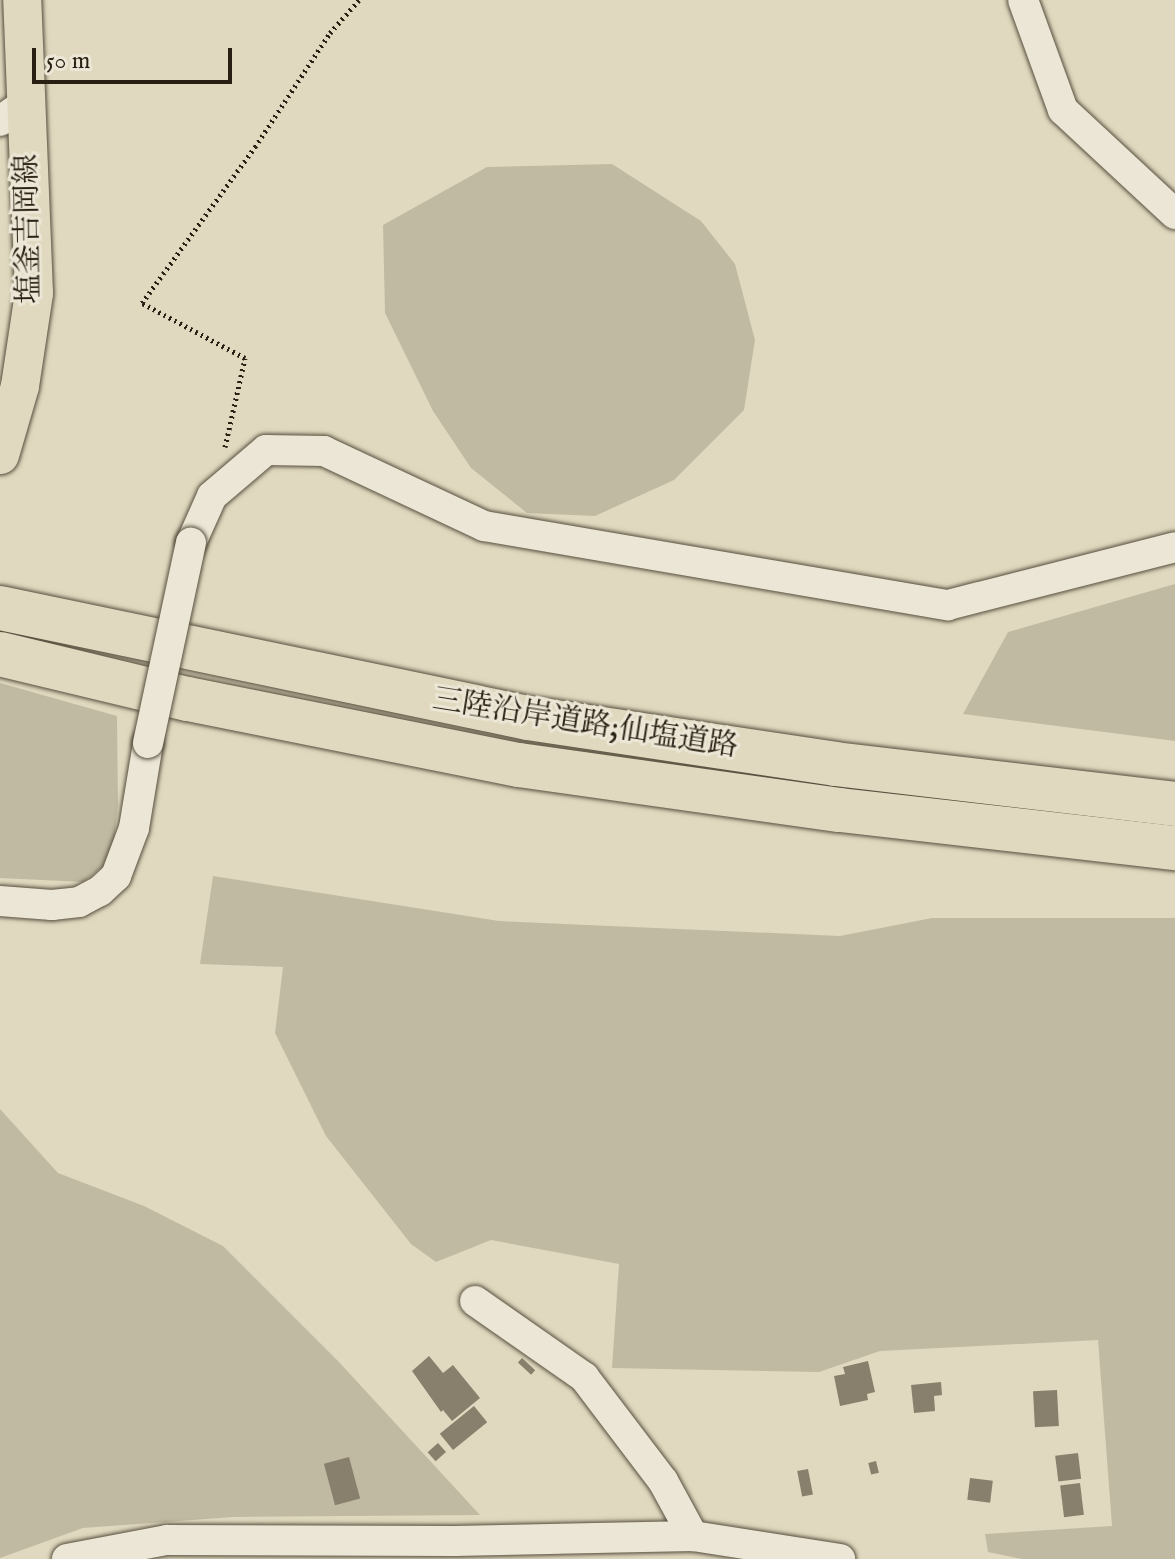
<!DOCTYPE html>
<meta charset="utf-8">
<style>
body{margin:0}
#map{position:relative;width:1175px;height:1559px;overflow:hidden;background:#e0d9bf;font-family:"IM FELL English","Noto Serif JP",serif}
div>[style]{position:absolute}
.green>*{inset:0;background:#c1baa2}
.building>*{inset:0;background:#88806c;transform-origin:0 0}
.path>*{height:5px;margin-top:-2.5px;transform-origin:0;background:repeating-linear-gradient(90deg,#292013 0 2px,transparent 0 6px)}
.roads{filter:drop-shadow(0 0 2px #574e3e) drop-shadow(0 0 2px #574e3e)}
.minor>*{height:30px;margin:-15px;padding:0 15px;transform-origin:15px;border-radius:15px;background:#ebe6d5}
.major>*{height:38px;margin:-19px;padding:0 19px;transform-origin:19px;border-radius:19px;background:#e0d9bf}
.highway>*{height:44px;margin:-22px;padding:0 22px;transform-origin:22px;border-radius:22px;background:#e0d9bf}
.bridges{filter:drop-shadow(0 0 2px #574e3e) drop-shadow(0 0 2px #574e3e)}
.minor-bridge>*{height:30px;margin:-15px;padding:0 15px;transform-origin:15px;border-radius:15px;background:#ebe6d5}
span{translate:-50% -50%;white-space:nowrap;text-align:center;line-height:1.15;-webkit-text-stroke:6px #ebe6d5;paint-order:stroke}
.street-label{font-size:30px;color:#292013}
.scale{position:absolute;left:32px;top:48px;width:200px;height:36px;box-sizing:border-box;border:4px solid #292013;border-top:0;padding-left:10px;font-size:24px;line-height:28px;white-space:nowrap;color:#292013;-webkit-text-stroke:6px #ebe6d5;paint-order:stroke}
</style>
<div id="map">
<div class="green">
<i style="clip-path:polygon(612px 164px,701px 221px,735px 264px,755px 340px,744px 410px,674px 480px,595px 516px,527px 513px,471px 468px,433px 411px,385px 313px,383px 225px,487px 167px)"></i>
<i style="clip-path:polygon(1175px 584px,1175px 741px,963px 714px,1008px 632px)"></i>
<i style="clip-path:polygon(0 683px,117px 716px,118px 805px,114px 840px,108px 862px,83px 882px,0 878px)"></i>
<i style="clip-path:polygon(213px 876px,499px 921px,840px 936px,932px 918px,1175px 918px,1175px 1559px,1022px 1559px,988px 1552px,985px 1534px,1112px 1526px,1098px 1340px,880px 1351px,819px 1372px,612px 1368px,619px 1264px,491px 1240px,436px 1262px,411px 1244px,326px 1136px,275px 1033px,283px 967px,200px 964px)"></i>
<i style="clip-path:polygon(0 1109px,58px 1173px,144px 1206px,223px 1246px,338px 1361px,480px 1515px,233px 1517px,83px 1528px,0 1558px)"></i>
</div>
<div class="building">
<i style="clip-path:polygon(429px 1356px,443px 1373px,453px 1365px,480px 1398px,452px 1421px,443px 1410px,441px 1412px,412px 1371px)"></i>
<i style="left:522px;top:1358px;width:18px;height:6px;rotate:43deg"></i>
<i style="clip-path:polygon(868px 1361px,875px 1392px,867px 1394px,868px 1400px,840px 1406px,834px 1376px,845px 1374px,843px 1367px)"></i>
<i style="clip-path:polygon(941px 1382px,942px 1395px,934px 1396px,935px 1411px,914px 1413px,911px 1385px)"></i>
<i style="left:1057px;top:1390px;width:36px;height:24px;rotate:87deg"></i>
<i style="left:474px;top:1406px;width:21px;height:44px;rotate:51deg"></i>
<i style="left:438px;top:1443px;width:12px;height:14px;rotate:48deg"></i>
<i style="left:1078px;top:1453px;width:26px;height:23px;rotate:83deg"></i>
<i style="left:349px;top:1457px;width:43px;height:26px;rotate:75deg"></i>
<i style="left:876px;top:1461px;width:12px;height:8px;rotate:76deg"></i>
<i style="left:808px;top:1469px;width:26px;height:11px;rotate:79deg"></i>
<i style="left:970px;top:1478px;width:23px;height:22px;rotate:7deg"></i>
<i style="left:1080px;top:1483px;width:32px;height:20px;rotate:83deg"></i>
</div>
<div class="path">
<i style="left:225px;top:447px;width:91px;rotate:-77.3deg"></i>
<i style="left:245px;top:358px;width:117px;rotate:-151.9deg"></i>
<i style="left:142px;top:303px;width:193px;rotate:-54.1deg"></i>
<i style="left:255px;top:147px;width:136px;rotate:-56.7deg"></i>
<i style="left:330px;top:33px;width:44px;rotate:-48.7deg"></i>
</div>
<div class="roads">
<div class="minor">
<i style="left:1023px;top:0;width:117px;rotate:70deg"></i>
<i style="left:1063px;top:110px;width:153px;rotate:42.9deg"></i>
<i style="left:0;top:121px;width:29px;rotate:-35deg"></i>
<i style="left:191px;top:543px;width:51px;rotate:-65.9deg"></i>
<i style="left:212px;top:496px;width:71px;rotate:-40.4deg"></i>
<i style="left:266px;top:450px;width:58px;rotate:1deg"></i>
<i style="left:324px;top:451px;width:177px;rotate:25.1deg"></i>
<i style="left:484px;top:526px;width:471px;rotate:9.7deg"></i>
<i style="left:948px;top:605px;width:234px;rotate:-14.3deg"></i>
<i style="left:0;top:901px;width:52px;rotate:4.4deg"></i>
<i style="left:52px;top:905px;width:27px;rotate:-6deg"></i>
<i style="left:79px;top:902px;width:24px;rotate:-28deg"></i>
<i style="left:100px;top:891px;width:22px;rotate:-43deg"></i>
<i style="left:116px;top:876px;width:51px;rotate:-69.4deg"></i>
<i style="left:134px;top:828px;width:86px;rotate:-80.6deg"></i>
<i style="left:475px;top:1301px;width:133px;rotate:34.9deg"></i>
<i style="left:584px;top:1377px;width:131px;rotate:52.8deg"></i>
<i style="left:663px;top:1481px;width:63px;rotate:61.4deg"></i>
<i style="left:67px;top:1559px;width:102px;rotate:-10.8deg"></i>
<i style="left:167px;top:1540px;width:288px;rotate:0.2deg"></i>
<i style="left:455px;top:1541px;width:238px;rotate:-1.2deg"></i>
<i style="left:693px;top:1536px;width:149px;rotate:8.9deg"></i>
</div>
<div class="major">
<i style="left:0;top:455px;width:72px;rotate:-73.8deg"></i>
<i style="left:20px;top:386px;width:94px;rotate:-81.4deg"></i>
<i style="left:34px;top:293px;width:293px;rotate:-92.3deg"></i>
</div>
<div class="highway">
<i style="left:0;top:608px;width:539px;rotate:11.77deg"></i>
<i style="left:528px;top:718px;width:310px;rotate:8.5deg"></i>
<i style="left:835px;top:764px;width:342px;rotate:6.7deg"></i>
<i style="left:0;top:654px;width:193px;rotate:13.5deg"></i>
<i style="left:188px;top:699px;width:338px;rotate:11.3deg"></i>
<i style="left:519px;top:765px;width:324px;rotate:8deg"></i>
<i style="left:840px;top:810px;width:337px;rotate:6.5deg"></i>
</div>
</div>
<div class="bridges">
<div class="minor-bridge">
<i style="left:148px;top:743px;width:205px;rotate:-77.9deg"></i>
</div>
</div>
<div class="street-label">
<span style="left:29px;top:229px;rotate:-91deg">塩釜吉岡線</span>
<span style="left:585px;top:724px;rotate:9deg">三陸沿岸道路;仙塩道路</span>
</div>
<div class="scale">50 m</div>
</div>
